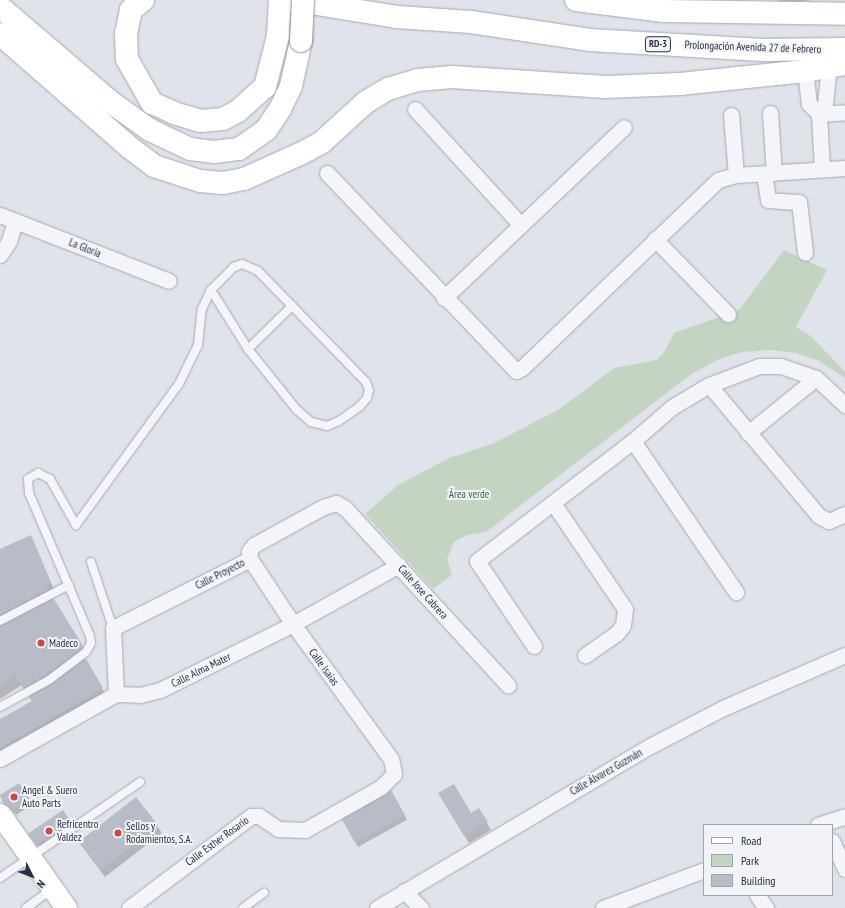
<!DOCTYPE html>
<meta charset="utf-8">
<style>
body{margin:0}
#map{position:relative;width:845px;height:908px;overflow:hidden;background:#e1e3ea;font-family:"PT Sans Narrow",sans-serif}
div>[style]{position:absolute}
.green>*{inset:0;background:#c4d4c2}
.shadow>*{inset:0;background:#0003;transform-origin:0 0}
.building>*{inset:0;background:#b8bcc7;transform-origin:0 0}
.roads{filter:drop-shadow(0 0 1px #a6a9b4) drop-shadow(0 0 1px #a6a9b4)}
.service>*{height:8px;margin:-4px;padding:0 4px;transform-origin:4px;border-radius:4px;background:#f4f5f8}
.minor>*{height:15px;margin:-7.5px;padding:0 7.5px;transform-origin:7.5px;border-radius:7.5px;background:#f4f5f8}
.secondary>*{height:21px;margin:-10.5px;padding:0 10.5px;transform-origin:10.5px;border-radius:10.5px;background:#fff}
.primary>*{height:22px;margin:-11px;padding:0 11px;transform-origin:11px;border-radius:11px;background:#fff}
.motorway>*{height:22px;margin:-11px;padding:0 11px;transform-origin:11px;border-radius:11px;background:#fff}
.bridges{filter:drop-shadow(0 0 1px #888fa1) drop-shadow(0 0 1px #888fa1)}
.motorway-bridge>*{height:22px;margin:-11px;padding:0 11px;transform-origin:11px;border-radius:11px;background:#fff}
.dots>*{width:11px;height:11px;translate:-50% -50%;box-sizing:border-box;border:2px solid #f1f3f7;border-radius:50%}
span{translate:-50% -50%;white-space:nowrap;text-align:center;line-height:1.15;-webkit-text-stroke:4px #f1f3f7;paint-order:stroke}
.shield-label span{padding:1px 3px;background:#f1f3f7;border:1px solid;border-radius:3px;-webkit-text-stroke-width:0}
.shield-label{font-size:10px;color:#292f42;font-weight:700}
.street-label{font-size:11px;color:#292f42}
.park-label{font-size:11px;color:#395d36}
.poi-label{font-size:11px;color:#292f42}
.left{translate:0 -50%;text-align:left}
.legend{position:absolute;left:703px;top:824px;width:130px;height:72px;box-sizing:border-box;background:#f1f3f7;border:1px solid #a1a5af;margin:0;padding:5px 7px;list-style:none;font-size:12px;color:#292f42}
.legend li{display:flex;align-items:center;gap:8px;height:20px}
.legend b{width:20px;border:1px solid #a1a5af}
.north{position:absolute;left:12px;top:856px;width:40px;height:40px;-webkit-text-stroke:3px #f1f3f7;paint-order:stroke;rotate:132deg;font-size:11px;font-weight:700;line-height:16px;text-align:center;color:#292f42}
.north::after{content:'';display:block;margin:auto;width:14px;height:18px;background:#292f42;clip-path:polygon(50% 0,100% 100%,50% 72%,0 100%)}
</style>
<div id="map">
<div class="green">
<i style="clip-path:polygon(784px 250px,827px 270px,796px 327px,811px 336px,845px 372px,845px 378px,819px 361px,796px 353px,773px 350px,742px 352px,717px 360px,690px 375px,486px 532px,467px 535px,454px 542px,447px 559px,452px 575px,433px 589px,365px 514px,398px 485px,449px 458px,492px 444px,558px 410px,614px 368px,656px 360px,663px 354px,674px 333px,739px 310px)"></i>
</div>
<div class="shadow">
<i style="clip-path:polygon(778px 0,812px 0,780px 4px)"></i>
<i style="clip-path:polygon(31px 536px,56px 594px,51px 597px,88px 656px,85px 659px,108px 699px,0 762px,0 721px,33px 702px,22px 685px,0 699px,0 550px)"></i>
<i style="clip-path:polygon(19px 784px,32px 805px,16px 815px,0 796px)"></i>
<i style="left:391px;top:791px;width:33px;height:56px;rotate:61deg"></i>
<i style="clip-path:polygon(439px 793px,471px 814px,479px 809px,491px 830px,469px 843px)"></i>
<i style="clip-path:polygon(63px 812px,73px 828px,41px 850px,33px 840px)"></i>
<i style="clip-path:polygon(157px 826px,162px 833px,105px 877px,79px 842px)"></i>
</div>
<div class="building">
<i style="clip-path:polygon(31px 535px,51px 583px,46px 587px,48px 590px,0 615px,0 549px)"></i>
<i style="clip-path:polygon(54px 599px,83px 646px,82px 648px,46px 675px,23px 688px,15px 675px,0 685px,0 626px)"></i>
<i style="clip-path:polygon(86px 659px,103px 688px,0 748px,0 719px,32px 701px,29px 697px,52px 684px)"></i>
<i style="clip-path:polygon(19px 783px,30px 800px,12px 811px,3px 803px,0 795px)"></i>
<i style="clip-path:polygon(454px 784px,471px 813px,479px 808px,488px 822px,464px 836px,438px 793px)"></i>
<i style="left:391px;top:790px;width:29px;height:57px;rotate:61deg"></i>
<i style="left:136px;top:797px;width:36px;height:73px;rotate:52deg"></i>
<i style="left:63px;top:810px;width:14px;height:42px;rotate:56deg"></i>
</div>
<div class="roads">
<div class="service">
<i style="left:248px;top:349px;width:62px;rotate:-44.3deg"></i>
<i style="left:91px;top:562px;width:70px;rotate:71.6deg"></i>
<i style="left:0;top:621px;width:78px;rotate:-27.6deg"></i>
<i style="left:0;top:707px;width:56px;rotate:-28.9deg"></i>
<i style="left:49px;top:680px;width:46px;rotate:-37.1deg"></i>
<i style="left:86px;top:652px;width:10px;rotate:-61deg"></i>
<i style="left:91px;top:643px;width:7px;rotate:-98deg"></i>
<i style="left:90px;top:636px;width:155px;rotate:-113.1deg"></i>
<i style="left:29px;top:493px;width:14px;rotate:-94deg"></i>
<i style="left:28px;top:479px;width:12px;rotate:-31deg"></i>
<i style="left:38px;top:473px;width:13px;rotate:27deg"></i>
<i style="left:50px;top:479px;width:53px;rotate:60.5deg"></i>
<i style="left:76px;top:525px;width:175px;rotate:-53.9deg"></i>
<i style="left:179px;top:384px;width:43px;rotate:-64deg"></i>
<i style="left:198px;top:345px;width:36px;rotate:-84deg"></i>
<i style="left:202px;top:309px;width:21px;rotate:-65deg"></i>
<i style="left:211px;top:290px;width:70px;rotate:57.9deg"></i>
<i style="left:248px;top:349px;width:77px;rotate:51.3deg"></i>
<i style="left:296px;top:409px;width:20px;rotate:41deg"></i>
<i style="left:311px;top:422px;width:16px;rotate:14deg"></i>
<i style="left:327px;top:426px;width:13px;rotate:-23deg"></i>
<i style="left:339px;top:421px;width:24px;rotate:-35deg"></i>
<i style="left:359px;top:407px;width:12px;rotate:-48deg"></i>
<i style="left:367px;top:398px;width:8px;rotate:-76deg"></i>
<i style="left:369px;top:390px;width:9px;rotate:-111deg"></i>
<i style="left:366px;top:382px;width:155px;rotate:-134.2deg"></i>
<i style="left:258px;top:271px;width:17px;rotate:-156deg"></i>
<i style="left:242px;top:264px;width:9px;rotate:159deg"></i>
<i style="left:234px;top:267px;width:33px;rotate:135deg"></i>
<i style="left:0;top:878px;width:170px;rotate:-34.4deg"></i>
<i style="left:26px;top:908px;width:32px;rotate:-36deg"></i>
<i style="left:243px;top:908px;width:26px;rotate:-36deg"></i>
</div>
<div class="minor">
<i style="left:805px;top:71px;width:33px;rotate:83deg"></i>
<i style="left:809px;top:104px;width:14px;rotate:45deg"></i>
<i style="left:819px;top:114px;width:26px;rotate:-4deg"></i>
<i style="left:415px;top:109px;width:157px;rotate:47.6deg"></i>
<i style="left:770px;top:113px;width:60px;rotate:86.2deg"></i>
<i style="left:731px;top:115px;width:60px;rotate:85.2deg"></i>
<i style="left:822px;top:169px;width:55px;rotate:-93.1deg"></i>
<i style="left:819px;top:114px;width:12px;rotate:-59deg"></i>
<i style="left:825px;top:104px;width:37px;rotate:-84deg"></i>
<i style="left:327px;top:173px;width:274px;rotate:46.3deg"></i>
<i style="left:516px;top:371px;width:7px;rotate:-27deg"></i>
<i style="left:522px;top:368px;width:272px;rotate:-43.8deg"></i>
<i style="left:718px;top:180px;width:19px;rotate:-16deg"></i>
<i style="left:736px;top:175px;width:109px;rotate:-3.7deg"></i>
<i style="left:764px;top:174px;width:26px;rotate:81deg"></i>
<i style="left:768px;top:200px;width:31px;rotate:4deg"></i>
<i style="left:799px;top:202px;width:51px;rotate:83.3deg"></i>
<i style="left:0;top:215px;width:181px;rotate:21.3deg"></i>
<i style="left:655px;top:239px;width:105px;rotate:45.8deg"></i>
<i style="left:0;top:255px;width:17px;rotate:-57deg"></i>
<i style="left:9px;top:241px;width:21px;rotate:-73deg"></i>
<i style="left:444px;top:298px;width:248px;rotate:-43.5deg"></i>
<i style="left:709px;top:385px;width:171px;rotate:50deg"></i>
<i style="left:819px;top:516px;width:11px;rotate:27deg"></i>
<i style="left:829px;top:521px;width:17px;rotate:-24deg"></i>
<i style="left:748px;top:433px;width:87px;rotate:-39deg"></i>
<i style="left:633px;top:441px;width:183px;rotate:55.7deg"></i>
<i style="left:553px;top:503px;width:128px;rotate:55.8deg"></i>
<i style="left:625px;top:609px;width:16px;rotate:97deg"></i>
<i style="left:623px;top:625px;width:10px;rotate:127deg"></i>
<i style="left:617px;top:633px;width:39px;rotate:145deg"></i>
<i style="left:534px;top:646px;width:102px;rotate:-123.8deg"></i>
<i style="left:477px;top:561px;width:197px;rotate:-37.6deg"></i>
<i style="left:633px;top:441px;width:52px;rotate:-41.1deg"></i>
<i style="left:672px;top:407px;width:43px;rotate:-30.7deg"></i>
<i style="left:709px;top:385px;width:53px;rotate:-20.8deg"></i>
<i style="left:759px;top:366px;width:22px"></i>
<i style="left:781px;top:366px;width:37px;rotate:19deg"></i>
<i style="left:816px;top:378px;width:40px;rotate:43deg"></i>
<i style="left:116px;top:694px;width:66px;rotate:-92.6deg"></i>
<i style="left:113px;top:628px;width:153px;rotate:-26.7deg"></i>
<i style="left:250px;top:559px;width:8px;rotate:-97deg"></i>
<i style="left:249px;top:551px;width:8px;rotate:-50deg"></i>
<i style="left:254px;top:545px;width:79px;rotate:-28.8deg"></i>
<i style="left:323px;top:507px;width:14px;rotate:-17deg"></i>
<i style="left:336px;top:503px;width:10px;rotate:29deg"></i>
<i style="left:345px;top:508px;width:241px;rotate:47.4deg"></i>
<i style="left:0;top:759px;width:133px;rotate:-29.3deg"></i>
<i style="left:116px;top:694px;width:24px;rotate:2deg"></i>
<i style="left:140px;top:695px;width:21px;rotate:-14deg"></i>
<i style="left:160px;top:690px;width:148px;rotate:-26.4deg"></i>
<i style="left:293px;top:624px;width:121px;rotate:-29.1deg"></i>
<i style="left:818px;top:825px;width:28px;rotate:-18deg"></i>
<i style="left:832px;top:841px;width:31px;rotate:65deg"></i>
<i style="left:404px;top:891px;width:24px;rotate:45deg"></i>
<i style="left:757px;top:895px;width:16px;rotate:55deg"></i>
<i style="left:129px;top:908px;width:153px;rotate:-37deg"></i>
<i style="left:251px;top:816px;width:8px"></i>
<i style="left:259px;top:816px;width:23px;rotate:34deg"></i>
<i style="left:278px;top:829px;width:27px;rotate:2deg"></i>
<i style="left:305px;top:830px;width:87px;rotate:-29.5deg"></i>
<i style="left:381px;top:787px;width:18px;rotate:-45deg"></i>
<i style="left:394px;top:774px;width:15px;rotate:-101deg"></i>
<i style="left:391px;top:759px;width:167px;rotate:-126deg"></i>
<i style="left:293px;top:624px;width:78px;rotate:-123.5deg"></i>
<i style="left:377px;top:908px;width:317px;rotate:-30.7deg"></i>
<i style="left:650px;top:746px;width:82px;rotate:-27.5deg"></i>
<i style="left:723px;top:708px;width:133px;rotate:-23.5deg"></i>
<i style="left:603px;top:908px;width:108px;rotate:-20.6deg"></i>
</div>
<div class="secondary">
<i style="left:0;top:814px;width:115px;rotate:54.9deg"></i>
</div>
<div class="primary">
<i style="left:576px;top:0;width:89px;rotate:7.1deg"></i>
<i style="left:664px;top:11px;width:181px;rotate:0.9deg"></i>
<i style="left:471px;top:22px;width:120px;rotate:8.6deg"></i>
<i style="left:590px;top:40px;width:173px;rotate:3.3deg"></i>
<i style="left:763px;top:50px;width:82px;rotate:-0.7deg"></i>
<i style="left:0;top:34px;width:171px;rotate:41.2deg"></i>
<i style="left:129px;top:147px;width:31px;rotate:37deg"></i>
<i style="left:154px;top:166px;width:48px;rotate:18.1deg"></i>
<i style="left:200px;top:181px;width:23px;rotate:5deg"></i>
<i style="left:223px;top:183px;width:21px;rotate:-11deg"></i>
<i style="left:244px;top:179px;width:61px;rotate:-24.1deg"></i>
<i style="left:300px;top:154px;width:24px;rotate:-28deg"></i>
<i style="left:321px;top:143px;width:61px;rotate:-42.3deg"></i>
<i style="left:366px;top:102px;width:26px;rotate:-31deg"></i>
<i style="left:388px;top:89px;width:31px;rotate:-17deg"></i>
<i style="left:418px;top:80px;width:34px;rotate:-5deg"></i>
<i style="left:452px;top:77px;width:154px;rotate:3.7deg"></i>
<i style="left:606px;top:87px;width:74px;rotate:-2.3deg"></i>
<i style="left:680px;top:84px;width:126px;rotate:-5.9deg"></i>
<i style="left:805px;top:71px;width:41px;rotate:-9.9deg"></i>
</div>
<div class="motorway">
<i style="left:143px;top:0;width:16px;rotate:140deg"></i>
<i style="left:131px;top:10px;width:25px;rotate:102deg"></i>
<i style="left:126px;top:34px;width:25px;rotate:88deg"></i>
<i style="left:127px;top:59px;width:51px;rotate:60.4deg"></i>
<i style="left:152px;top:103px;width:24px;rotate:24deg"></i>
<i style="left:174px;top:113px;width:27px;rotate:17deg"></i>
<i style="left:200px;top:121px;width:23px;rotate:-5deg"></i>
<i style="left:223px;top:119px;width:17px;rotate:-28deg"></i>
<i style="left:238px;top:111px;width:36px;rotate:-42deg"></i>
<i style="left:265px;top:87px;width:53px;rotate:-75.7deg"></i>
<i style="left:278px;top:36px;width:36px;rotate:-87deg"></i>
<i style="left:292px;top:0;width:106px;rotate:9.2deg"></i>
<i style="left:397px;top:17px;width:74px;rotate:3.9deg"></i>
<i style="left:635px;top:0;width:14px;rotate:39deg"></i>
<i style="left:0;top:7px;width:148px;rotate:40.6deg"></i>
<i style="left:112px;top:103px;width:47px;rotate:35.4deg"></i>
<i style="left:150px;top:130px;width:44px;rotate:25.4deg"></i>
<i style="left:190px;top:149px;width:24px;rotate:7deg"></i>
<i style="left:214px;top:152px;width:25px;rotate:-7deg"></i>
<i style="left:239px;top:149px;width:33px;rotate:-35deg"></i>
<i style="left:266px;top:130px;width:25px;rotate:-56deg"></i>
<i style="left:280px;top:109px;width:25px;rotate:-64deg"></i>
<i style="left:291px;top:86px;width:46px;rotate:-77.5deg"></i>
</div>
</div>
<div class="bridges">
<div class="motorway-bridge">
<i style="left:301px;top:41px;width:41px;rotate:-87.2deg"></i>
</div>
</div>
<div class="dots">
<i style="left:41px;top:643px;background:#cf4648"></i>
<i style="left:14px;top:797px;background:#cf4648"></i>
<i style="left:49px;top:831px;background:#cf4648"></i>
<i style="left:118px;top:833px;background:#cf4648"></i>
</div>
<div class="shield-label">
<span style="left:658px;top:44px">RD-3</span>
</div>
<div class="street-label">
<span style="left:753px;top:47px;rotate:2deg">Prolongación Avenida 27 de Febrero</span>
<span style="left:85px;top:248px;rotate:22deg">La Gloria</span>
<span style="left:220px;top:574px;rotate:-27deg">Calle Proyecto</span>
<span style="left:423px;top:592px;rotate:48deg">Calle Jose Cabrera</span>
<span style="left:324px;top:667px;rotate:54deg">Calle Isaias</span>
<span style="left:201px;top:670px;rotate:-26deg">Calle Alma Mater</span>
<span style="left:606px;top:772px;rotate:-30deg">Calle Álvarez Guzmán</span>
<span style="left:217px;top:841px;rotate:-36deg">Calle Esther Rosario</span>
</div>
<div class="park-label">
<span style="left:469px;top:494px">Área verde</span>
</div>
<div class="poi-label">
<span class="left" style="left:49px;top:643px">Madeco</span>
<span class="left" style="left:22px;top:797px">Angel &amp; Suero<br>Auto Parts</span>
<span class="left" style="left:57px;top:831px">Refricentro<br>Valdez</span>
<span class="left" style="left:126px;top:833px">Sellos y<br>Rodamientos, S.A.</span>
</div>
<ul class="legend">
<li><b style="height:5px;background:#fff"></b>Road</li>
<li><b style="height:11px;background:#c4d4c2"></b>Park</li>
<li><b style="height:11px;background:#b8bcc7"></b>Building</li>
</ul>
<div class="north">N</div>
</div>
